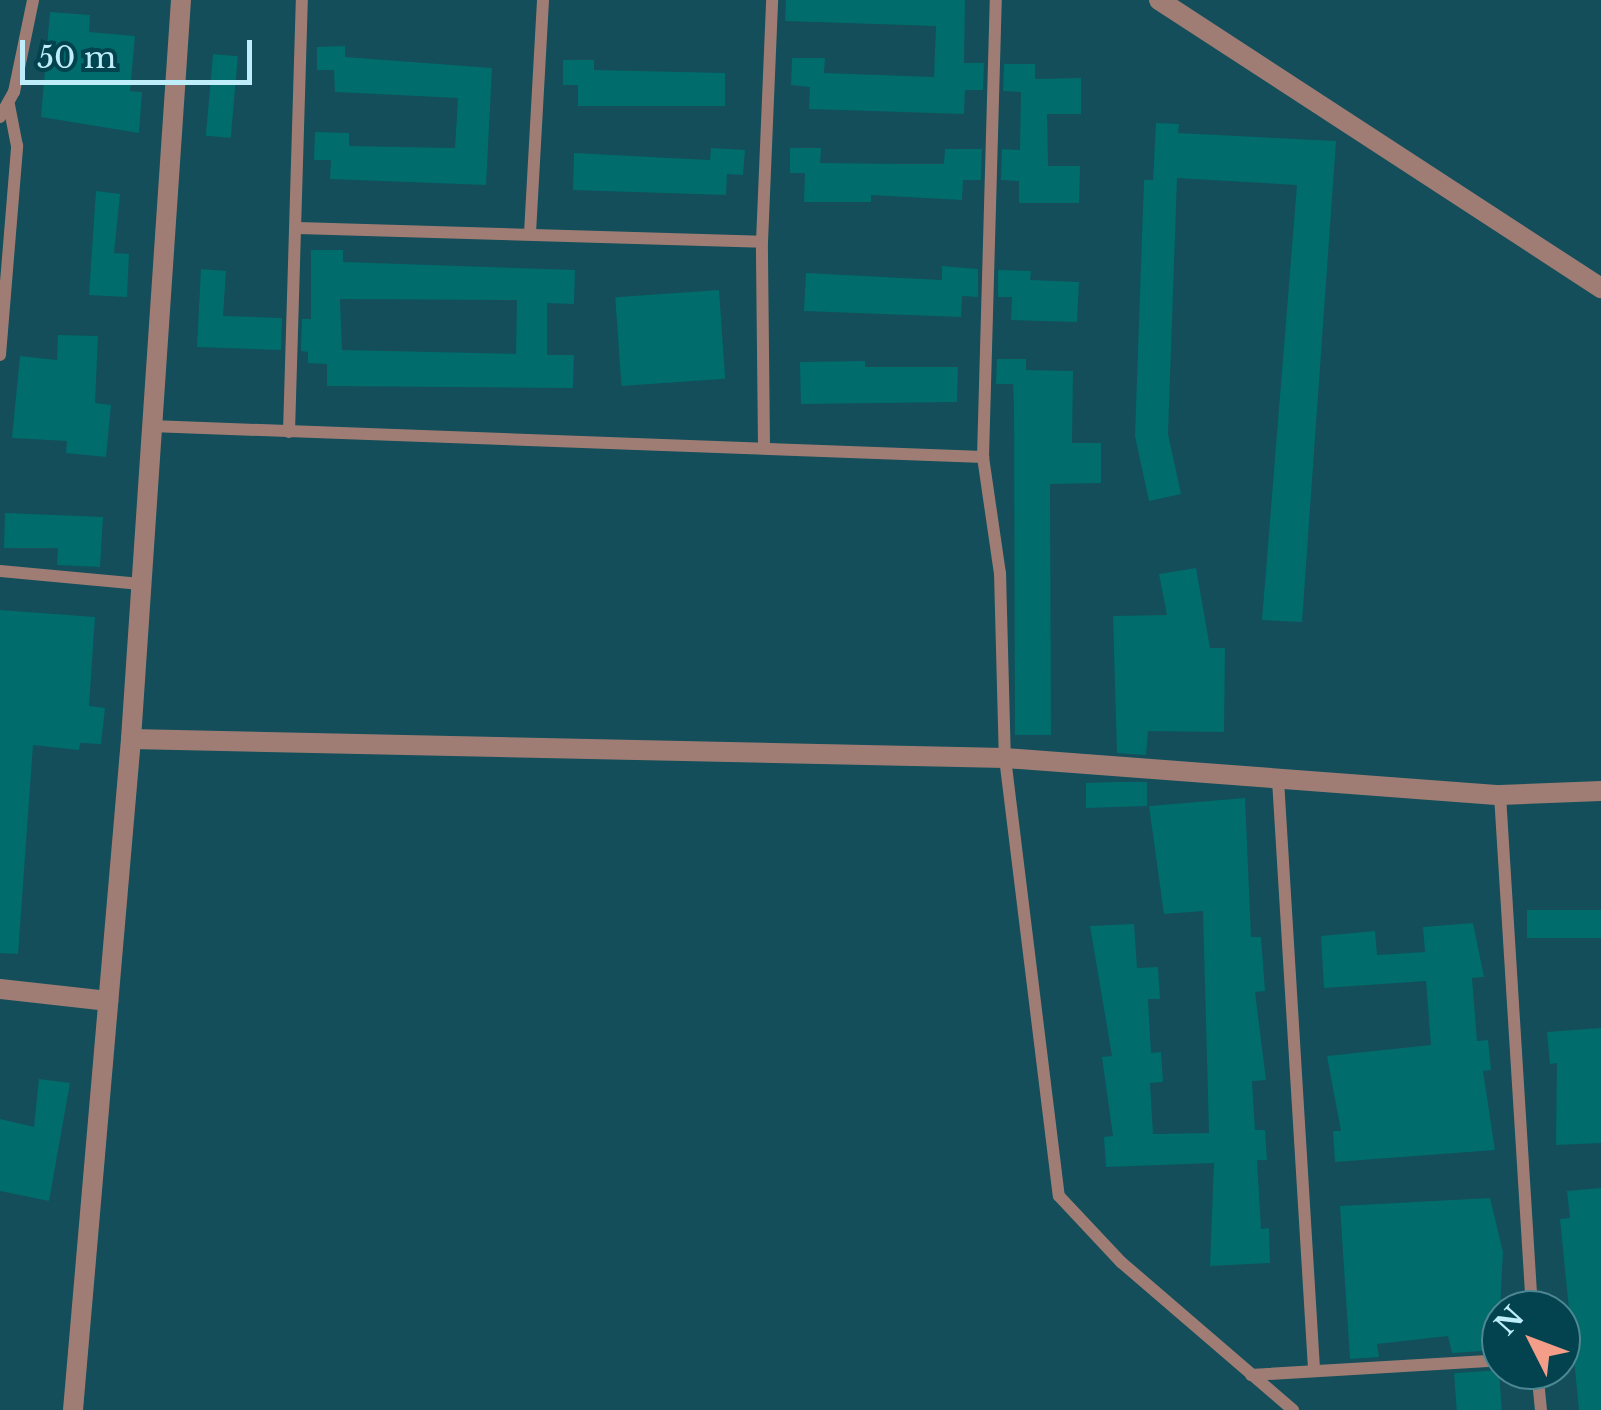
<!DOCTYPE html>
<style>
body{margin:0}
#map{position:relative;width:1601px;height:1410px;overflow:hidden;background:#134e5a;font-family:"Libre Baskerville",serif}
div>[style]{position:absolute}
.building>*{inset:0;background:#016c6c;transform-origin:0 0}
.service>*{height:12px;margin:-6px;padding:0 6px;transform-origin:6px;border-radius:6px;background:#a07d74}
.minor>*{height:20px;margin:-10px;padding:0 10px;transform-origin:10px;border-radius:10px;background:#a07d74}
.tertiary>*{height:20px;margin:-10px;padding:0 10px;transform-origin:10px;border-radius:10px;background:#a07d74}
span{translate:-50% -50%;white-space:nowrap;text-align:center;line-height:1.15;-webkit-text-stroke:9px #02434f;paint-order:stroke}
.north{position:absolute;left:1481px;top:1290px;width:100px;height:100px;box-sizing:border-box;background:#02434f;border:2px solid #4d8793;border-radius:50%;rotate:312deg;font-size:28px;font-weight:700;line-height:40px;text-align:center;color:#beeefa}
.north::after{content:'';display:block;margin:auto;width:35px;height:45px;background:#f49e89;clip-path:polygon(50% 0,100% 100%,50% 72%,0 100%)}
.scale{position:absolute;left:20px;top:40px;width:232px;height:45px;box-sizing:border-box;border:5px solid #beeefa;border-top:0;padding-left:12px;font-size:30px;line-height:35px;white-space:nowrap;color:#beeefa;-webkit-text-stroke:8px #02434f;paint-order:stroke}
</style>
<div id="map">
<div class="building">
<i style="clip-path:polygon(786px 0,965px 0,964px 63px,984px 63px,983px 90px,965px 90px,964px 114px,809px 109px,810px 87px,791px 85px,792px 58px,825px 58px,824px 73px,934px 77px,936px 26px,785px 21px)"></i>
<i style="clip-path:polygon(50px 12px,90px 15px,89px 32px,135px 36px,130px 91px,142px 92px,139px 133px,41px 117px)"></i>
<i style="clip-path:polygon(345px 46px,345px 57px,492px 68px,486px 185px,330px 179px,331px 160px,314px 160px,315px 132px,349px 133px,349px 146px,455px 148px,458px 98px,335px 92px,334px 70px,317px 70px,317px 47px)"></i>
<i style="left:213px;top:54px;width:25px;height:82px;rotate:5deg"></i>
<i style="clip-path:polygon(563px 60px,594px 60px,594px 70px,725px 73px,725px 106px,578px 106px,578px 85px,563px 85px)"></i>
<i style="clip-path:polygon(1004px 64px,1035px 64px,1035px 79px,1081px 78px,1081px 114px,1047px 114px,1048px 166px,1080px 166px,1079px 203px,1019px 203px,1019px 181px,1001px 180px,1002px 149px,1020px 150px,1021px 92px,1003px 91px)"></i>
<i style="clip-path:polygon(1156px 123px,1179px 124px,1178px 133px,1336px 141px,1302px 622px,1262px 620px,1297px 185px,1177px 178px,1168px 434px,1181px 494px,1149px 501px,1135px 436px,1144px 180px,1153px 180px)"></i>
<i style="clip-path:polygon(711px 148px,745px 150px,743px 175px,727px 174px,726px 195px,573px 190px,574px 153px,710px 160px)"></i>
<i style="clip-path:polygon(790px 148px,821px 148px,820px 163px,901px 164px,944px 164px,945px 149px,982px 149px,981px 180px,963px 180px,962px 200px,871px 195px,871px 202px,804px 202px,805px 173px,790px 173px)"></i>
<i style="clip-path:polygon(96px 191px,120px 194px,114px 253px,129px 254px,127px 297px,89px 295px)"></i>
<i style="clip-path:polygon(evenodd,311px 250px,343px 250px,343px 262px,575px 270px,574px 304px,547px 303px,547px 355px,574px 355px,573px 388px,327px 386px,327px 364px,308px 363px,308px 352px,301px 351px,302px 319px,311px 319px,311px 250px,340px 299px,517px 300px,516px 354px,342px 350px,340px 299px)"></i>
<i style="clip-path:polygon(942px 266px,978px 269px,978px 297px,962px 296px,961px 317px,804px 311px,806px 273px,942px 280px)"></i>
<i style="clip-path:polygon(201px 269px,226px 271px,223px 316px,282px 318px,281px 350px,197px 347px)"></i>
<i style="clip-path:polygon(998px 270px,1031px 271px,1030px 280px,1079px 282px,1077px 322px,1011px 320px,1012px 297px,998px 297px)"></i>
<i style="left:719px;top:290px;width:89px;height:104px;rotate:86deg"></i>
<i style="clip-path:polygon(58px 335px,98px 336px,95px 403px,111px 405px,106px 457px,66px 453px,67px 441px,12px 438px,20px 356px,57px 360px)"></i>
<i style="clip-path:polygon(997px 359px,1026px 359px,1026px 370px,1073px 371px,1072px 443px,1101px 443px,1101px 483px,1050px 484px,1051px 735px,1015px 735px,1014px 407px,1013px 384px,996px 384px)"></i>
<i style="clip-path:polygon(865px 361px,865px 367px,958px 367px,957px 402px,801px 404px,800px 362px)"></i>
<i style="clip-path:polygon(5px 513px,103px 517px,100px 567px,57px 565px,58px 548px,4px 548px)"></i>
<i style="clip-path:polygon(1196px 568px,1210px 648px,1225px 648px,1224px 732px,1148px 731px,1146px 755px,1117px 753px,1113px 616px,1167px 615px,1159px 574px)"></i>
<i style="clip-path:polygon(0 610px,95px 617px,89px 706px,105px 708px,101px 744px,80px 743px,79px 750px,33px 745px,18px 954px,0 953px)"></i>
<i style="clip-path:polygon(1117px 782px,1147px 782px,1147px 806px,1086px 808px,1086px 783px)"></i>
<i style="clip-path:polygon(1245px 798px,1251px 937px,1261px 937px,1265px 991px,1255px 992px,1266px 1080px,1252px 1081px,1255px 1130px,1265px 1130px,1267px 1160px,1257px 1160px,1261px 1229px,1269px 1228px,1270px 1263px,1210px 1266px,1214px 1163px,1106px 1167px,1104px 1137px,1113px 1136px,1102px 1057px,1112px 1056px,1090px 926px,1134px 924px,1137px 968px,1158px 967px,1160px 999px,1148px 999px,1151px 1053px,1161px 1052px,1163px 1082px,1150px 1083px,1153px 1134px,1209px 1133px,1203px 911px,1164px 914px,1149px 806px)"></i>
<i style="left:1601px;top:910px;width:28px;height:74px;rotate:90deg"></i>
<i style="clip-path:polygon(1473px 923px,1484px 977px,1472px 978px,1477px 1041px,1488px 1040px,1491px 1070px,1483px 1071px,1495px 1150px,1335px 1162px,1333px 1131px,1341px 1131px,1327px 1056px,1431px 1045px,1426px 981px,1324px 988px,1321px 936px,1375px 931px,1377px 955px,1425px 952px,1423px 927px)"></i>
<i style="clip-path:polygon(1601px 1028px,1601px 1143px,1556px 1145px,1557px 1063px,1550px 1064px,1547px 1032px)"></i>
<i style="clip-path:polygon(39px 1079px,70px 1083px,49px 1201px,0 1191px,0 1119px,34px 1127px)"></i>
<i style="clip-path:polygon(1601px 1188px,1601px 1410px,1579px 1410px,1560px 1219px,1570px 1218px,1567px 1191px)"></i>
<i style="clip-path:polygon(1490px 1198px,1503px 1252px,1498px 1350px,1452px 1353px,1448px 1336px,1377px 1344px,1379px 1357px,1350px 1359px,1340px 1206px)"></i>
<i style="left:1499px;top:1370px;width:40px;height:45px;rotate:86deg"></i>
</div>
<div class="service">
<i style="left:0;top:117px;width:29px;rotate:-61deg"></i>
<i style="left:14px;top:92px;width:94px;rotate:-78.3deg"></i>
<i style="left:298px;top:228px;width:464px;rotate:1.7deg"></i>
<i style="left:530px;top:233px;width:233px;rotate:-86.8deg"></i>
<i style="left:0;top:355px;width:210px;rotate:-85.3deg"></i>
<i style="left:17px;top:146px;width:42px;rotate:-101deg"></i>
<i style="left:151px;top:426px;width:833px;rotate:2.13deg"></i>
<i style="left:983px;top:457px;width:457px;rotate:-88.4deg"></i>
<i style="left:289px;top:432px;width:432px;rotate:-88.3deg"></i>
<i style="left:764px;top:446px;width:204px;rotate:-90.6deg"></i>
<i style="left:762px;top:242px;width:242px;rotate:-87.6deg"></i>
<i style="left:983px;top:457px;width:117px;rotate:81.7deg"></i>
<i style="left:1000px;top:573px;width:185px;rotate:88.5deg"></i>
<i style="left:1005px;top:758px;width:441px;rotate:83deg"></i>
<i style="left:1059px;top:1196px;width:91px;rotate:46.8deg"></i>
<i style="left:1121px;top:1262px;width:227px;rotate:40.7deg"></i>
<i style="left:0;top:571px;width:141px;rotate:5.3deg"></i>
<i style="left:1278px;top:780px;width:590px;rotate:86.5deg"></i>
<i style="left:1500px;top:795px;width:516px;rotate:86.44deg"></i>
<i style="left:1537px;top:1370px;width:40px;rotate:84.3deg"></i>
<i style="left:1251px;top:1375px;width:250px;rotate:-3.4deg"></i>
</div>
<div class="minor">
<i style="left:1159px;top:0;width:528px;rotate:33.09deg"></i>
<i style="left:131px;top:739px;width:874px;rotate:1.25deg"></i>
<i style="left:1005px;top:758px;width:496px;rotate:4.3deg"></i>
<i style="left:1500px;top:795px;width:101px;rotate:-2.3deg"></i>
<i style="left:0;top:989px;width:109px;rotate:6.3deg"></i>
</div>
<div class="tertiary">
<i style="left:73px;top:1410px;width:674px;rotate:-85.06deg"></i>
<i style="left:131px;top:739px;width:741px;rotate:-86.13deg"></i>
</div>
<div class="north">N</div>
<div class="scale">50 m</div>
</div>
